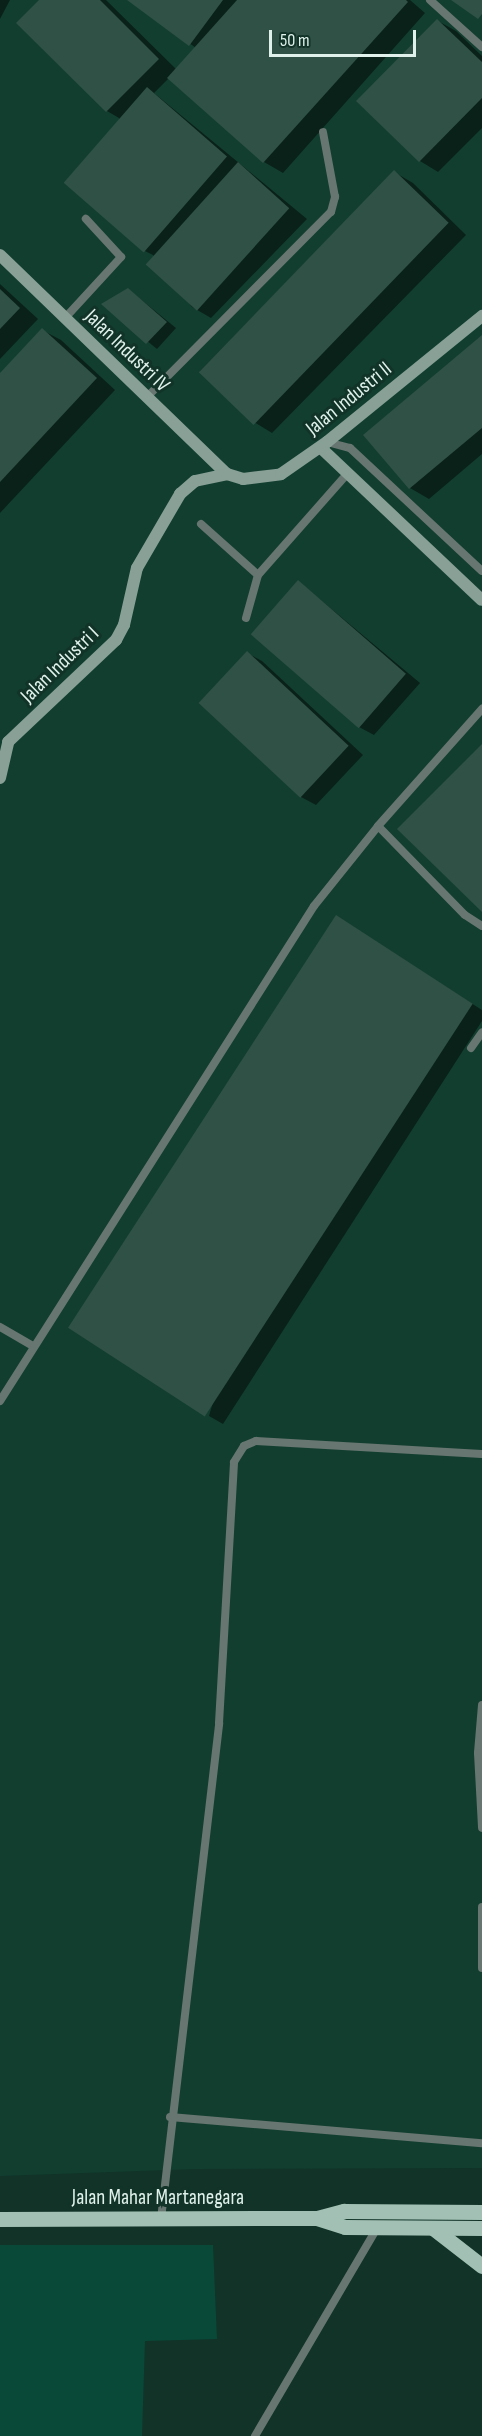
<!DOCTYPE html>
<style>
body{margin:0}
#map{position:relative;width:482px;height:2436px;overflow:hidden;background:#113328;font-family:"Sofia Sans Condensed",sans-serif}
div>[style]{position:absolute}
.built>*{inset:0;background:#123e30}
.green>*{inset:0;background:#094937}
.shadow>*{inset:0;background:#0007}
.building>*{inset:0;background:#305145;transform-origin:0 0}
.lane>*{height:8px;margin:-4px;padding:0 4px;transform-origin:4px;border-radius:4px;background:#677670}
.secondary>*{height:12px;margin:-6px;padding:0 6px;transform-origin:6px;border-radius:6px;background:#88a096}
.primary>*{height:15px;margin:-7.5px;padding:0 7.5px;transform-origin:7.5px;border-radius:7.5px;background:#a2c1b4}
span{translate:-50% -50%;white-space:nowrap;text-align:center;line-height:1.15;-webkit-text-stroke:6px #113328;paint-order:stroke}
.street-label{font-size:21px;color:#dff1ea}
.scale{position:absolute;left:269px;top:30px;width:147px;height:27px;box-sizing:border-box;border:3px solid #dff1ea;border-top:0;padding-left:8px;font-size:18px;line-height:21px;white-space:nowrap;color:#dff1ea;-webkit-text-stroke:4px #113328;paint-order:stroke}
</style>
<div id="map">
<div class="built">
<i style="clip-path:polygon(0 0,482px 0,482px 2168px,195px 2169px,0 2176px)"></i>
</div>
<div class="green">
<i style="clip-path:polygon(0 2245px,213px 2245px,217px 2339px,145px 2341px,142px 2436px,0 2436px)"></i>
</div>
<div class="shadow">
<i style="clip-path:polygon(0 0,10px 0,0 19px)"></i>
<i style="clip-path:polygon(41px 0,106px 0,177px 70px,196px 48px,130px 0,410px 0,425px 13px,283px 173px,264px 162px,169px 78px,154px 93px,307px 219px,211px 318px,192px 307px,153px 255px,143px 250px,119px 118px,107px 111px)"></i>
<i style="clip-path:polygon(438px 21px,456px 31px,482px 56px,482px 128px,438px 172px,420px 161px,358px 101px)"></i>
<i style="clip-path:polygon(394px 172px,413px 183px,466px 235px,272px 433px,254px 422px,200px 371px)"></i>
<i style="clip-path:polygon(0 284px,38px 319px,0 359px)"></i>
<i style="clip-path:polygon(128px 289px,176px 328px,157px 349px,103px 305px)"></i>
<i style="clip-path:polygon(42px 330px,61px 340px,115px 390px,0 513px,0 375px)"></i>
<i style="clip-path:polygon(482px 337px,482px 454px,429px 499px,410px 488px,366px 435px)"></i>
<i style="clip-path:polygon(298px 581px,420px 683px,374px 735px,359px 727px)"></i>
<i style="clip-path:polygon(247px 653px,262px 661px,363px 755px,316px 805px,301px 797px)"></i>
<i style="clip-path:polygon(351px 926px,482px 1010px,482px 1021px,223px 1424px,209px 1416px)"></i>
</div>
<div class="building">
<i style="clip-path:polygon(39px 0,100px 0,159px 59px,106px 112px,16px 23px)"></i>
<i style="clip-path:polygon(127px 0,223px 0,189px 46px)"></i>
<i style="clip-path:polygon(237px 0,406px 0,408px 2px,263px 163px,167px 78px)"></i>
<i style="clip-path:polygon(451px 0,482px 0,482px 14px,478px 19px)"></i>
<i style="clip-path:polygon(437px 19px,482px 62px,482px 98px,419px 162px,356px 101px)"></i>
<i style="left:147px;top:87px;width:106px;height:127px;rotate:41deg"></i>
<i style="left:238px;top:162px;width:69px;height:138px;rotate:42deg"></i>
<i style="left:394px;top:170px;width:76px;height:281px;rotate:44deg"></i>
<i style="clip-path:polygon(128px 288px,167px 322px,146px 344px,101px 304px)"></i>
<i style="clip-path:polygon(0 289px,20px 308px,0 329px)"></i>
<i style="clip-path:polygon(42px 328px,97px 378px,0 482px,0 373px)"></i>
<i style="clip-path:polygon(482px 335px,482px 428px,409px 489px,363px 435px)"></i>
<i style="left:298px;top:580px;width:143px;height:72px;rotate:41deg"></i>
<i style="left:247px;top:651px;width:139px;height:71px;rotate:43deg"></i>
<i style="clip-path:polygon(482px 744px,482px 912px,397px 829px)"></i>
<i style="left:336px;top:915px;width:163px;height:492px;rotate:33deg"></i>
</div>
<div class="lane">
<i style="left:430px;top:0;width:70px;rotate:42.1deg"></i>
<i style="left:65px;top:318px;width:83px;rotate:-47.4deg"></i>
<i style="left:121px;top:257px;width:52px;rotate:-132.6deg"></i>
<i style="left:147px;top:397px;width:261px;rotate:-45.2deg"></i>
<i style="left:331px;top:212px;width:16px;rotate:-75deg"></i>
<i style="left:335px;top:197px;width:66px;rotate:-100.5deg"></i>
<i style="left:327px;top:442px;width:24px;rotate:15deg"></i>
<i style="left:350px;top:448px;width:180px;rotate:43deg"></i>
<i style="left:201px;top:524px;width:76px;rotate:41.8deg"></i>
<i style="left:246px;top:618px;width:45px;rotate:-74.4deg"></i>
<i style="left:258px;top:575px;width:136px;rotate:-48.6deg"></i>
<i style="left:378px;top:826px;width:124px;rotate:45.7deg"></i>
<i style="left:465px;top:915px;width:20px;rotate:33deg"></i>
<i style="left:471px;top:1048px;width:19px;rotate:-55deg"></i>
<i style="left:0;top:1327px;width:38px;rotate:30deg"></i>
<i style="left:0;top:1401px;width:586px;rotate:-57.61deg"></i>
<i style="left:314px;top:906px;width:102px;rotate:-51.3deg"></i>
<i style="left:378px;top:826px;width:157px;rotate:-48.4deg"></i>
<i style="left:482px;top:1705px;width:48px;rotate:94.8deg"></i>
<i style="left:478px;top:1753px;width:75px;rotate:86.9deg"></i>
<i style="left:482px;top:1907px;width:61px;rotate:90deg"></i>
<i style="left:170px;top:2117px;width:313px;rotate:4.8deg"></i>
<i style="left:161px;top:2219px;width:499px;rotate:-83.3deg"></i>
<i style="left:219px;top:1723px;width:261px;rotate:-86.7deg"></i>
<i style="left:234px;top:1462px;width:19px;rotate:-58deg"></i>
<i style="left:244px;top:1446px;width:13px;rotate:-23deg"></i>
<i style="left:256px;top:1441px;width:226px;rotate:3.3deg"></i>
<i style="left:255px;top:2436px;width:241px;rotate:-59.6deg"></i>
</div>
<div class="secondary">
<i style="left:0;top:255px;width:315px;rotate:44deg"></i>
<i style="left:321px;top:448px;width:221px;rotate:43.4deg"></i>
<i style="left:0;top:778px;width:37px;rotate:-77deg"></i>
<i style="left:8px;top:742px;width:149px;rotate:-43.4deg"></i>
<i style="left:116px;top:640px;width:17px;rotate:-62deg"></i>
<i style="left:124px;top:625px;width:58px;rotate:-77.2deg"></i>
<i style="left:137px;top:568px;width:86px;rotate:-59.8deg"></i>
<i style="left:180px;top:494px;width:20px;rotate:-41deg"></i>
<i style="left:195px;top:481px;width:33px;rotate:-12deg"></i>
<i style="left:227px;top:474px;width:17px;rotate:17deg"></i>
<i style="left:243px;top:479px;width:38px;rotate:-7deg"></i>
<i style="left:281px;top:474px;width:56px;rotate:-34.8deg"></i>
<i style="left:327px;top:442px;width:200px;rotate:-39.1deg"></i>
</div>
<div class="primary">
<i style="left:317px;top:2218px;width:29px;rotate:18deg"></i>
<i style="left:345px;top:2227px;width:137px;rotate:0.4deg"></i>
<i style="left:0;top:2219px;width:317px;rotate:-0.2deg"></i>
<i style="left:317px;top:2218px;width:28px;rotate:-15deg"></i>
<i style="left:344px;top:2211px;width:138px;rotate:0.4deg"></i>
<i style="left:433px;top:2228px;width:62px;rotate:37.8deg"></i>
</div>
<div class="street-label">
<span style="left:127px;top:351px;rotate:44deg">Jalan Industri IV</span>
<span style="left:349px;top:399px;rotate:-39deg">Jalan Industri II</span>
<span style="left:60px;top:665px;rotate:-44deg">Jalan Industri I</span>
<span style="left:158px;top:2198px">Jalan Mahar Martanegara</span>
</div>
<div class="scale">50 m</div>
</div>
